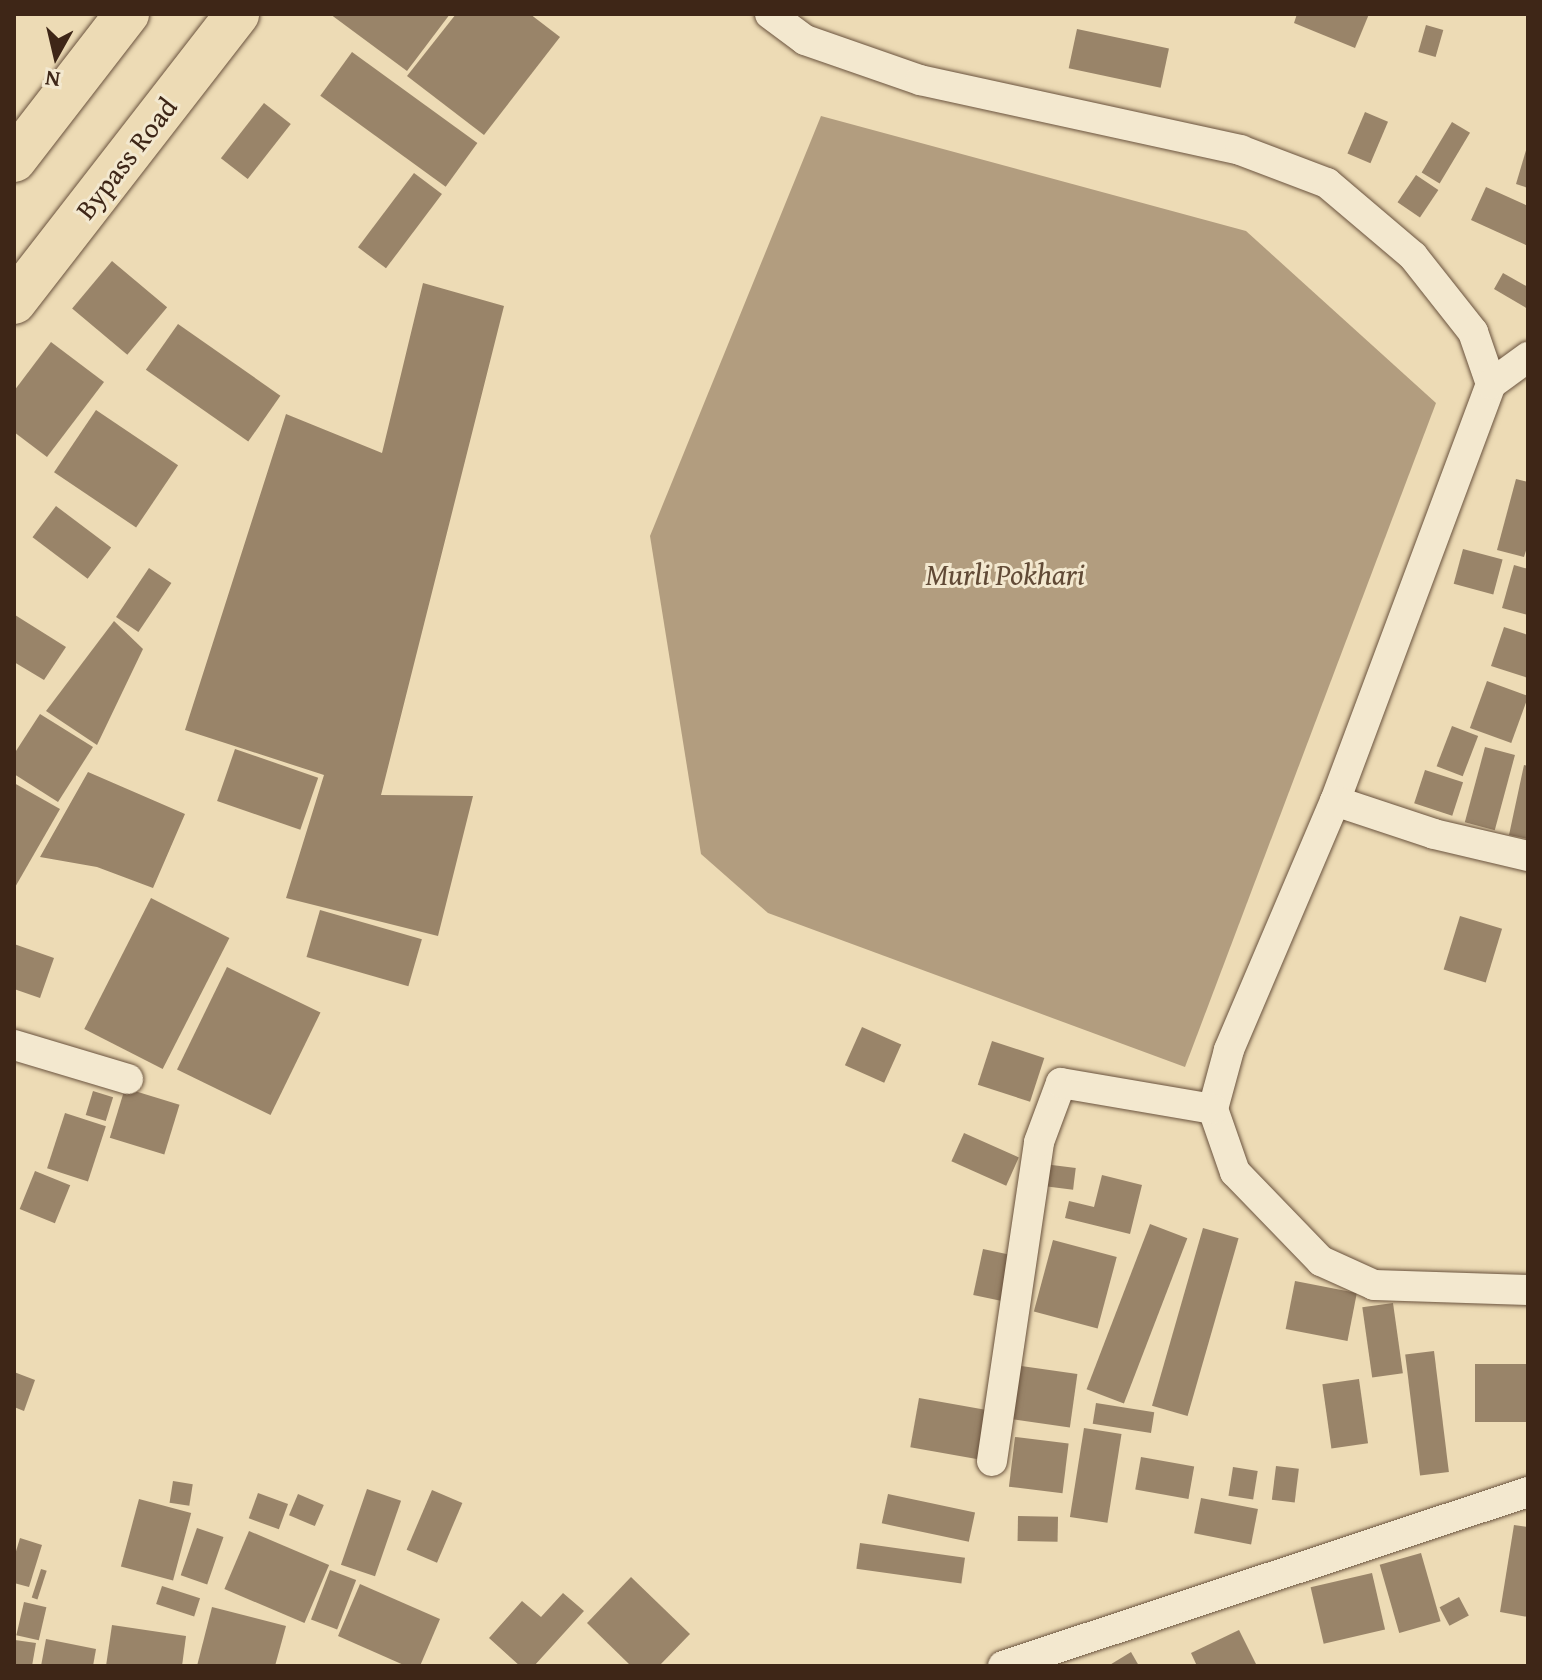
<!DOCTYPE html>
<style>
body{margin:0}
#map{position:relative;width:1542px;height:1680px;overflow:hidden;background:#eddbb5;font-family:"Gentium Book Plus",serif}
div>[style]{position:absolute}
.water>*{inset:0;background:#b29d7f}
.building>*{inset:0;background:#998469;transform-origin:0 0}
.roads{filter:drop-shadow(0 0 2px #6a533e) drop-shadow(0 0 2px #6a533e)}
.street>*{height:30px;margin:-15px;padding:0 15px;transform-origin:15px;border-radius:15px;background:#f3e8cf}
.primary>*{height:44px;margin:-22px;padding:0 22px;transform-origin:22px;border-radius:22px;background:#eddbb5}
span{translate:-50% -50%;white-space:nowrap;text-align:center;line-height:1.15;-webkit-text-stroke:6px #f3e8cf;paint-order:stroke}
.street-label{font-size:28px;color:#3e2617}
.water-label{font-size:30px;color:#614a36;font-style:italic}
.frame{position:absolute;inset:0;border:16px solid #3e2617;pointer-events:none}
.north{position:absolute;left:16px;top:16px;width:80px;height:80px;-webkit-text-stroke:6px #f3e8cf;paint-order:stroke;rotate:188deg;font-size:22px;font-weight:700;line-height:32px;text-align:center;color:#3e2617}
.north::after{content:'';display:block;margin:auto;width:28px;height:36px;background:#3e2617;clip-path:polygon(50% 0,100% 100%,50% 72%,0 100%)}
</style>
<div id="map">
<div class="water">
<i style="clip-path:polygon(821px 116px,1246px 231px,1436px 403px,1185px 1067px,768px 913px,701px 854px,650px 536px)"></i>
</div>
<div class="building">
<i style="clip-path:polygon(330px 14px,450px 14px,407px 71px)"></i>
<i style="clip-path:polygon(456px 14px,530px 14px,560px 37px,484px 135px,407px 76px)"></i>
<i style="clip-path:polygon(1297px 14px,1369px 14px,1355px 48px,1294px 23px)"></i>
<i style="left:1426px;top:25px;width:18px;height:28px;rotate:16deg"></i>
<i style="left:1077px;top:29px;width:94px;height:40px;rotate:12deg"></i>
<i style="left:352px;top:52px;width:155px;height:54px;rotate:36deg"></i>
<i style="left:264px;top:103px;width:34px;height:70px;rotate:38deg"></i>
<i style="left:1365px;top:112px;width:25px;height:45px;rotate:23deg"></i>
<i style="left:1452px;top:122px;width:21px;height:59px;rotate:31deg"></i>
<i style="clip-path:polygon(1527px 147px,1528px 147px,1528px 188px,1516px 184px)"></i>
<i style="left:414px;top:173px;width:35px;height:93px;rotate:37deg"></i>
<i style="left:1416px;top:175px;width:27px;height:33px;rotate:34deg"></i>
<i style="clip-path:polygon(1486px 187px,1528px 206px,1528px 246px,1471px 220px)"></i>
<i style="left:112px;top:261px;width:72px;height:62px;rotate:40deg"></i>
<i style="clip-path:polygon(1503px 273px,1528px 287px,1528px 309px,1494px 289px)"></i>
<i style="clip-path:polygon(423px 283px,504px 306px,381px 795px,473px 796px,438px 936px,286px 898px,324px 775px,185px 730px,286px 414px,382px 453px)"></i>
<i style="left:178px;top:324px;width:125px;height:56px;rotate:35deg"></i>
<i style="clip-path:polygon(51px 342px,104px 382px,47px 457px,14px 432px,14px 391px)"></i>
<i style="left:96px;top:410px;width:99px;height:75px;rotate:34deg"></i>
<i style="clip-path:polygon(1516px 479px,1528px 482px,1528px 544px,1524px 557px,1497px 550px)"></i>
<i style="left:56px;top:506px;width:69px;height:39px;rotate:37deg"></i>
<i style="left:1463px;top:549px;width:41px;height:36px;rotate:15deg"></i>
<i style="clip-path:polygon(1514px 565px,1528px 569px,1528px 615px,1502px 608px)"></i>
<i style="left:149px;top:568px;width:27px;height:59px;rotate:34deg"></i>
<i style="clip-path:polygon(15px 615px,66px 647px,44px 680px,14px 662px)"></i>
<i style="clip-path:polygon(114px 621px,143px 649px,97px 745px,46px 711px)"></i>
<i style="clip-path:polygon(1504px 627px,1528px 635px,1528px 678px,1491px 666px)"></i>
<i style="left:1487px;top:681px;width:44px;height:50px;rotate:20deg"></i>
<i style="clip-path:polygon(40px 714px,93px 747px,58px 802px,14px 774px,14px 754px)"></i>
<i style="left:1452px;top:726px;width:28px;height:43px;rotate:21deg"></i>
<i style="left:1485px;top:747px;width:31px;height:78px;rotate:15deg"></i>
<i style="left:235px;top:749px;width:88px;height:55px;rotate:19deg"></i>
<i style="clip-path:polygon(1524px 765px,1528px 766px,1528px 839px,1509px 835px)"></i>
<i style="left:1425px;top:770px;width:40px;height:35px;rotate:18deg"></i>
<i style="clip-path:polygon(88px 772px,185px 814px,153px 888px,97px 867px,40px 857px)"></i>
<i style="clip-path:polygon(14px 783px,60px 809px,14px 889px)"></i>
<i style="left:151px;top:898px;width:88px;height:147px;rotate:27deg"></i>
<i style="left:320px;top:910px;width:106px;height:49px;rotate:16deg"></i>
<i style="left:1460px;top:916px;width:44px;height:56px;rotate:17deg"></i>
<i style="clip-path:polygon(14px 944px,54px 958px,40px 998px,14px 989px)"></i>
<i style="left:227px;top:967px;width:104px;height:114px;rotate:26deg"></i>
<i style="left:862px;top:1027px;width:43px;height:42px;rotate:24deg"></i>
<i style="left:992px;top:1041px;width:55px;height:46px;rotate:18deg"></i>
<i style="left:125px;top:1088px;width:57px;height:52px;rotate:17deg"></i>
<i style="left:93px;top:1091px;width:21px;height:25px;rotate:17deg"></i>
<i style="left:65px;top:1113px;width:43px;height:58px;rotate:18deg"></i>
<i style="left:964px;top:1133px;width:60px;height:31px;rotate:24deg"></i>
<i style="left:1044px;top:1164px;width:32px;height:22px;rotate:7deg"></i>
<i style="left:35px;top:1171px;width:38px;height:41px;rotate:22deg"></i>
<i style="clip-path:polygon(1102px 1175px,1142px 1185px,1130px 1234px,1065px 1218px,1069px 1201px,1094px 1207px)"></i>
<i style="left:1150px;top:1224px;width:40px;height:177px;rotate:21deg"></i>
<i style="left:1203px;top:1228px;width:37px;height:185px;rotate:16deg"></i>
<i style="left:1053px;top:1240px;width:66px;height:74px;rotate:15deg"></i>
<i style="left:983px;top:1249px;width:39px;height:47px;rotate:12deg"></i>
<i style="left:1295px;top:1281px;width:63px;height:49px;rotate:11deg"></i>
<i style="left:1393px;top:1303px;width:71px;height:31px;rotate:82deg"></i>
<i style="left:1434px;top:1351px;width:122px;height:29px;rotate:83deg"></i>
<i style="left:1528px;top:1364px;width:58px;height:53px;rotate:90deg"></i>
<i style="left:1014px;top:1365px;width:64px;height:54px;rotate:8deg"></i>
<i style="clip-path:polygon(14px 1372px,35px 1380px,24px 1411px,14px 1407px)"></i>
<i style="left:1359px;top:1379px;width:65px;height:37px;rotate:82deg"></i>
<i style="left:919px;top:1398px;width:73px;height:50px;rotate:10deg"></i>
<i style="left:1096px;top:1403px;width:59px;height:21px;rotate:9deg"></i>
<i style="left:1084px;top:1428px;width:38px;height:90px;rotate:9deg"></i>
<i style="left:1015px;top:1437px;width:54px;height:50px;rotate:7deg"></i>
<i style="left:1141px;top:1457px;width:54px;height:33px;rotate:10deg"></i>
<i style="left:1276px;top:1466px;width:23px;height:34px;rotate:7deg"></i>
<i style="left:1233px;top:1467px;width:25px;height:29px;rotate:9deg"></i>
<i style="left:173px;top:1481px;width:20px;height:22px;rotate:9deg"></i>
<i style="left:367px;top:1489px;width:36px;height:80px;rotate:19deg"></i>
<i style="left:432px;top:1490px;width:33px;height:65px;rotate:23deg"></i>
<i style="left:258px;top:1493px;width:32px;height:27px;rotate:20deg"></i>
<i style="left:298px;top:1494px;width:28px;height:23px;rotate:23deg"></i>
<i style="left:888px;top:1494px;width:89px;height:30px;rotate:12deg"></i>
<i style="left:1201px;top:1498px;width:58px;height:36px;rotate:11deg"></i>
<i style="left:139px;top:1499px;width:54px;height:70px;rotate:15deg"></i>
<i style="left:1018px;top:1516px;width:40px;height:25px;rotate:1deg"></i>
<i style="clip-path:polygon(1514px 1525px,1528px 1527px,1528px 1617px,1500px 1612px)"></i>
<i style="left:197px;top:1528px;width:28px;height:50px;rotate:19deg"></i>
<i style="left:249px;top:1531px;width:87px;height:63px;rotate:23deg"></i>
<i style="clip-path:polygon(20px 1538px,42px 1545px,29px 1587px,14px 1583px,14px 1558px)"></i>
<i style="left:860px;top:1543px;width:106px;height:26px;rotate:8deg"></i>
<i style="left:1421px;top:1553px;width:71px;height:43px;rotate:74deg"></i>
<i style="left:41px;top:1569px;width:6px;height:30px;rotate:18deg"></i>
<i style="left:330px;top:1570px;width:28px;height:53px;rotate:21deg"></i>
<i style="left:1372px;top:1573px;width:58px;height:63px;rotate:77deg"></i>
<i style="clip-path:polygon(631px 1577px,690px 1634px,659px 1666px,631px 1666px,587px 1623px)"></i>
<i style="clip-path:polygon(360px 1584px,440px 1619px,420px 1666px,406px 1666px,338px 1636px)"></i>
<i style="left:162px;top:1586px;width:40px;height:19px;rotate:18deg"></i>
<i style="clip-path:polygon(563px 1593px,584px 1611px,534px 1666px,520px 1666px,489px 1638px,522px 1601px,541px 1617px)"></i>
<i style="left:1459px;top:1597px;width:21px;height:22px;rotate:62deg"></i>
<i style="left:24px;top:1602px;width:23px;height:34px;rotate:13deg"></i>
<i style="clip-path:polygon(212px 1607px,286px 1626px,275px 1666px,197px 1666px)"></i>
<i style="clip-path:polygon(112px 1625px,186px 1636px,182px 1666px,106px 1666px)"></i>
<i style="clip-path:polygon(1239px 1630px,1257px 1666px,1197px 1666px,1191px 1653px)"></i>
<i style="clip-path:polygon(46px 1639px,96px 1649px,93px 1666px,41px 1666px)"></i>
<i style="clip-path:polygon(15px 1640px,36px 1643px,32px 1666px,14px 1666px)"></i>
<i style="clip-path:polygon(1131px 1652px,1139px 1666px,1108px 1666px)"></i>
</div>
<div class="roads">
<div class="street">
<i style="left:770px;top:14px;width:44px;rotate:36.6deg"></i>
<i style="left:805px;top:40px;width:122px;rotate:19.2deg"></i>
<i style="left:920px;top:80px;width:328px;rotate:12.3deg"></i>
<i style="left:1240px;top:150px;width:93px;rotate:20.8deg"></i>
<i style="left:1327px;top:183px;width:113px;rotate:40.3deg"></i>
<i style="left:1413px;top:256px;width:97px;rotate:51.7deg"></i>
<i style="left:1473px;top:332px;width:55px;rotate:70.9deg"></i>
<i style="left:1491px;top:384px;width:445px;rotate:110.5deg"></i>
<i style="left:1335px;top:801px;width:271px;rotate:113.1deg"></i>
<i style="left:1229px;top:1050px;width:61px;rotate:105.2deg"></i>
<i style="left:1213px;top:1109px;width:67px;rotate:70.8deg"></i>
<i style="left:1235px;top:1172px;width:124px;rotate:46deg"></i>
<i style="left:1321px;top:1261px;width:58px;rotate:24.4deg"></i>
<i style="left:1374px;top:1285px;width:154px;rotate:1.9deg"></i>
<i style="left:1491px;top:384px;width:46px;rotate:-36.1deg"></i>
<i style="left:1335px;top:801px;width:104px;rotate:18.4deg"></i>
<i style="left:1434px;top:834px;width:97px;rotate:13.2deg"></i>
<i style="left:14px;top:1045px;width:119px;rotate:16.6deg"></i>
<i style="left:992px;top:1461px;width:322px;rotate:-81.6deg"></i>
<i style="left:1039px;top:1142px;width:63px;rotate:-69.6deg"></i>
<i style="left:1061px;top:1083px;width:154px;rotate:9.7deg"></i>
<i style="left:1003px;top:1666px;width:553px;rotate:-18.34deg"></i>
</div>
<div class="primary">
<i style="left:14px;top:160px;width:185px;rotate:-52.3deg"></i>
<i style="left:14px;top:302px;width:364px;rotate:-52.2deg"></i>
</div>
</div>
<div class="street-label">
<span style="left:126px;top:158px;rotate:-52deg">Bypass Road</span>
</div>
<div class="water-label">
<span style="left:1005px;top:574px">Murli Pokhari</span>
</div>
<div class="frame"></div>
<div class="north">N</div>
</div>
